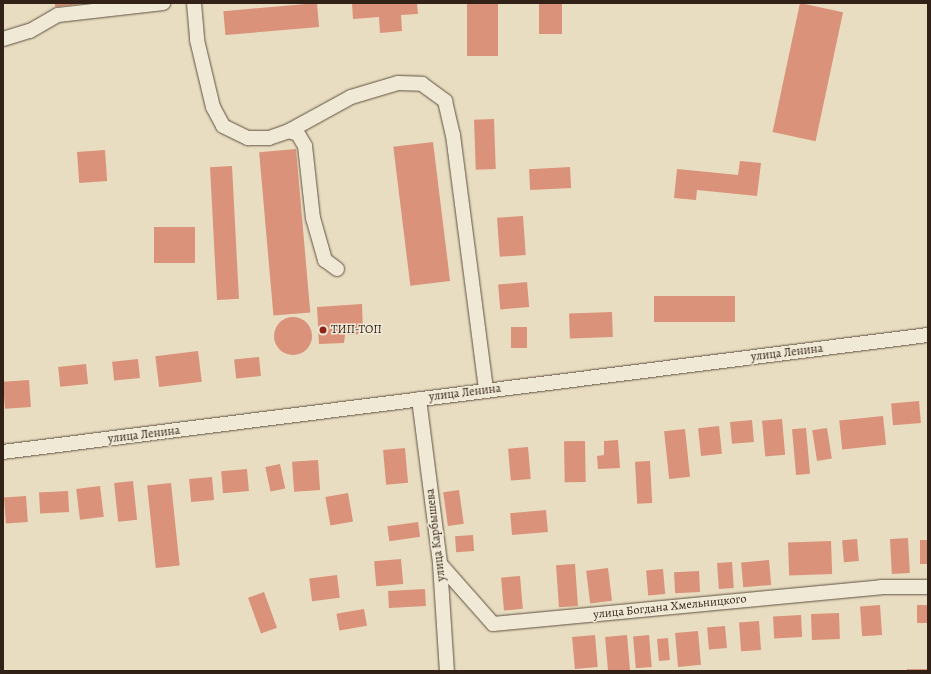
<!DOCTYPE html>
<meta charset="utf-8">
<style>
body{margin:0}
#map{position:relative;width:931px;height:674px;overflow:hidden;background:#e8ddc0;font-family:Alegreya,serif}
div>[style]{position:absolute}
.building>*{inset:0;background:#da927a;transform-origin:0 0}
.round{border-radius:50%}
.roads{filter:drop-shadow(0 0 1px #605041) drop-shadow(0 0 1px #605041)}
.street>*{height:14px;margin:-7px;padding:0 7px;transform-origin:7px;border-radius:7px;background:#f0e9d6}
.dots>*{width:11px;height:11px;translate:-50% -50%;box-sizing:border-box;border:2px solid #f0e9d6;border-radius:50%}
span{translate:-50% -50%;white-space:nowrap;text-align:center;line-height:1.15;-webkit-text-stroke:3px #f0e9d6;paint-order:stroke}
.poi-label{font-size:12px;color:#322117}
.left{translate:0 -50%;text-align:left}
.street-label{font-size:12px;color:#322117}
.frame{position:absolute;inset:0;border:4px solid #322117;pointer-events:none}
</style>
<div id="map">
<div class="building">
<i style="clip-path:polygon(55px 3px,80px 3px,80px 4px,55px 7px)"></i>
<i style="left:317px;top:3px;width:24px;height:94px;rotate:85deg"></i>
<i style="clip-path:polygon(352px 3px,417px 3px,418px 14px,401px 15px,402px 31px,380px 33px,379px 17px,353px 19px)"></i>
<i style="left:467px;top:3px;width:31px;height:53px"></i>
<i style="left:539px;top:3px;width:23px;height:31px"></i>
<i style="left:800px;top:3px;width:44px;height:132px;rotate:12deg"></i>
<i style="left:494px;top:119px;width:50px;height:20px;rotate:88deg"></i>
<i style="left:433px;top:142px;width:140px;height:40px;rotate:83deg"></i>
<i style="left:296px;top:149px;width:164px;height:37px;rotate:85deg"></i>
<i style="left:105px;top:150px;width:31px;height:28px;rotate:86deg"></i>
<i style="clip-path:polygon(740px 161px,761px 163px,757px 196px,697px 190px,696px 200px,674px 198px,677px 169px,738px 175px)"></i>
<i style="left:232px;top:166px;width:133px;height:22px;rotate:87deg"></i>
<i style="left:570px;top:167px;width:21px;height:41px;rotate:87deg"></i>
<i style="left:523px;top:216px;width:39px;height:26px;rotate:86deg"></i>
<i style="left:154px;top:227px;width:41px;height:36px"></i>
<i style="left:527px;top:282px;width:25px;height:29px;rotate:85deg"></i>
<i style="left:654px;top:296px;width:81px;height:26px"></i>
<i style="clip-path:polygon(362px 304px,363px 334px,345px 335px,344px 343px,319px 344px,317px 307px)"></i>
<i style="left:612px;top:312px;width:25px;height:43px;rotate:88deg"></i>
<i class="round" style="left:274px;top:317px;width:38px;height:38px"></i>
<i style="left:527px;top:327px;width:21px;height:16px;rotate:90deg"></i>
<i style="left:198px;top:351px;width:31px;height:43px;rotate:83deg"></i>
<i style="left:259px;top:357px;width:19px;height:25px;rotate:84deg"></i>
<i style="left:138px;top:359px;width:19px;height:26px;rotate:84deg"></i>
<i style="left:86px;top:364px;width:20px;height:28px;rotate:84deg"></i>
<i style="left:29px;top:380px;width:27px;height:26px;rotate:86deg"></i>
<i style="left:919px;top:401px;width:22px;height:28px;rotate:85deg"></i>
<i style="left:883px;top:416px;width:29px;height:44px;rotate:84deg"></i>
<i style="left:782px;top:419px;width:36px;height:20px;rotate:85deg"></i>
<i style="left:752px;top:420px;width:22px;height:22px;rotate:85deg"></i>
<i style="left:719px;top:426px;width:28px;height:21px;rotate:84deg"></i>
<i style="left:806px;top:428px;width:46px;height:14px;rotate:85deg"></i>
<i style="left:827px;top:428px;width:31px;height:15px;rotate:81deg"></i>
<i style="left:685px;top:429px;width:48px;height:21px;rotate:84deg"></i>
<i style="clip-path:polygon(618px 440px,620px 468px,598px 469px,597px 456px,604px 455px,604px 441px)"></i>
<i style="left:585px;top:441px;width:41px;height:21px;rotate:89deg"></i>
<i style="left:528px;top:447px;width:32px;height:20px;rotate:85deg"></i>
<i style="left:405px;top:448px;width:35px;height:22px;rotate:85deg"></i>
<i style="left:318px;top:460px;width:30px;height:26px;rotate:86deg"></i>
<i style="left:650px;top:461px;width:42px;height:15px;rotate:87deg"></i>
<i style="left:280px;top:464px;width:25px;height:15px;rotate:78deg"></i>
<i style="left:247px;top:469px;width:22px;height:26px;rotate:85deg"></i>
<i style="left:212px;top:477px;width:23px;height:23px;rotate:85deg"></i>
<i style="left:133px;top:481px;width:39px;height:19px;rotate:84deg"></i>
<i style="left:171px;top:483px;width:83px;height:24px;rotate:84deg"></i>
<i style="left:100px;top:486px;width:31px;height:24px;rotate:83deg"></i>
<i style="left:459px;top:490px;width:34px;height:16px;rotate:82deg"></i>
<i style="left:68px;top:491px;width:21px;height:29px;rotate:87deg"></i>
<i style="left:348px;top:493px;width:29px;height:23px;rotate:80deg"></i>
<i style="left:26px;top:496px;width:26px;height:22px;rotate:86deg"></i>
<i style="left:546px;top:510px;width:22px;height:36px;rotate:85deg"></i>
<i style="left:418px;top:522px;width:15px;height:31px;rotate:82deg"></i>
<i style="left:473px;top:535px;width:16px;height:18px;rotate:86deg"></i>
<i style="left:908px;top:538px;width:35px;height:18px;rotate:87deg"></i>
<i style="left:857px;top:539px;width:22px;height:15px;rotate:85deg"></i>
<i style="left:920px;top:540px;width:8px;height:24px"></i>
<i style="left:831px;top:541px;width:33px;height:43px;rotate:88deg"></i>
<i style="left:401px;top:559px;width:25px;height:27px;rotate:85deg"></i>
<i style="left:769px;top:560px;width:25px;height:28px;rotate:85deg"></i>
<i style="left:732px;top:562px;width:26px;height:15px;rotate:86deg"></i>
<i style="left:575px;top:564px;width:42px;height:19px;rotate:86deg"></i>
<i style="left:608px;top:568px;width:33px;height:22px;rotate:83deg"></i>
<i style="left:663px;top:569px;width:25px;height:17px;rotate:85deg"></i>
<i style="left:699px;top:571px;width:21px;height:25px;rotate:87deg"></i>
<i style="left:337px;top:575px;width:23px;height:28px;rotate:83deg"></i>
<i style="left:520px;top:576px;width:33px;height:19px;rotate:85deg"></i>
<i style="left:425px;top:589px;width:17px;height:37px;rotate:87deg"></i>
<i style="left:264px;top:592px;width:38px;height:17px;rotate:70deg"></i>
<i style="left:880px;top:605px;width:30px;height:20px;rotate:86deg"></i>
<i style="left:917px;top:605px;width:11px;height:18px"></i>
<i style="left:364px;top:609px;width:17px;height:28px;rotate:80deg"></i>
<i style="left:839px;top:613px;width:26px;height:28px;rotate:88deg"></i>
<i style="left:801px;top:615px;width:22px;height:28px;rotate:87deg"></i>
<i style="left:759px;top:621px;width:29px;height:20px;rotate:86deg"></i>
<i style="left:725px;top:626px;width:22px;height:18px;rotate:85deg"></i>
<i style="left:698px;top:631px;width:34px;height:23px;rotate:85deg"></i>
<i style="left:595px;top:635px;width:32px;height:23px;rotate:85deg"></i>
<i style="left:627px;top:635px;width:36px;height:22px;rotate:85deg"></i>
<i style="left:649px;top:635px;width:32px;height:16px;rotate:85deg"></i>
<i style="left:668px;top:638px;width:22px;height:11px;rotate:85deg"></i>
<i style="left:907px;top:669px;width:21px;height:2px"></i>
</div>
<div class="roads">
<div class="street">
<i style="left:194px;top:3px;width:37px;rotate:85deg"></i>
<i style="left:197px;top:40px;width:69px;rotate:76.6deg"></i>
<i style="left:213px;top:107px;width:21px;rotate:62deg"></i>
<i style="left:223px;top:126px;width:28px;rotate:26deg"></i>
<i style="left:248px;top:138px;width:21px"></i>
<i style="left:269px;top:138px;width:21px;rotate:-19deg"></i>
<i style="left:289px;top:131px;width:71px;rotate:-28.7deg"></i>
<i style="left:351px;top:97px;width:49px;rotate:-16.6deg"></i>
<i style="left:398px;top:83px;width:24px;rotate:2deg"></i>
<i style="left:422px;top:84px;width:29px;rotate:36deg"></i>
<i style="left:445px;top:101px;width:35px;rotate:77deg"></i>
<i style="left:453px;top:135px;width:257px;rotate:82.6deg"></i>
<i style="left:3px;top:39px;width:28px;rotate:-17deg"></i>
<i style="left:30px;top:31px;width:32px;rotate:-30deg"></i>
<i style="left:58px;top:15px;width:106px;rotate:-6.5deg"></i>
<i style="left:289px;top:131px;width:9px;rotate:18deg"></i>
<i style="left:298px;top:134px;width:14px;rotate:60deg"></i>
<i style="left:305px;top:146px;width:72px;rotate:83.7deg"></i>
<i style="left:313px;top:218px;width:44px;rotate:74.1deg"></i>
<i style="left:325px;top:260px;width:15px;rotate:37deg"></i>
<i style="left:419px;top:399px;width:166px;rotate:82.7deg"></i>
<i style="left:440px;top:564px;width:107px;rotate:86.3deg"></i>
<i style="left:3px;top:452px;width:932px;rotate:-7.21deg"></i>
<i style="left:440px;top:564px;width:80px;rotate:48.5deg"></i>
<i style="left:493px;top:624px;width:390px;rotate:-5.4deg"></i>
<i style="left:881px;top:587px;width:47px"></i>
</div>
</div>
<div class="dots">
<i style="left:323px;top:330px;background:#8f2418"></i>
</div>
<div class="poi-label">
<span class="left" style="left:331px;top:330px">ТИП-ТОП</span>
</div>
<div class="street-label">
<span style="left:787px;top:353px;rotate:-7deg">улица Ленина</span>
<span style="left:465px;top:393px;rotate:-7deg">улица Ленина</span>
<span style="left:144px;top:435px;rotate:-7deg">улица Ленина</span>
<span style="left:436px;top:535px;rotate:-97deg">улица Карбышева</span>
<span style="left:670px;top:607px;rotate:-6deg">улица Богдана Хмельницкого</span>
</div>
<div class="frame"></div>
</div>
